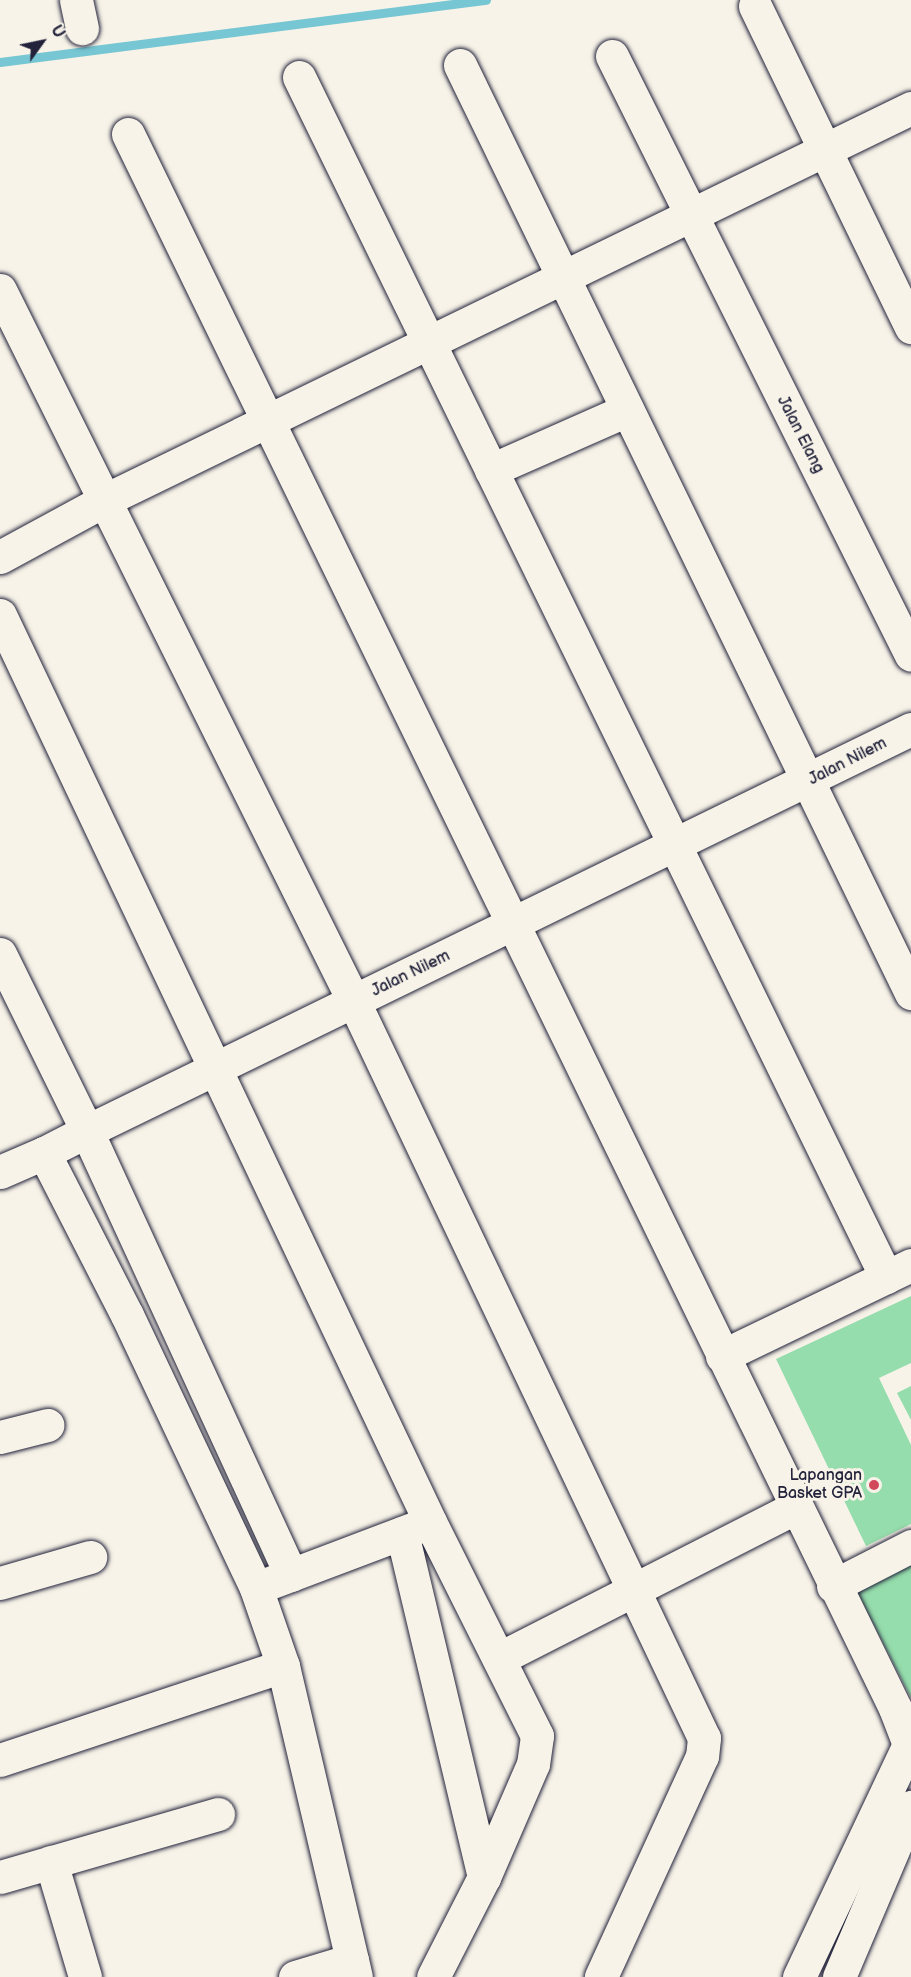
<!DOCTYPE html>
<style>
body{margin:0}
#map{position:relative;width:911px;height:1977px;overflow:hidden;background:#f7f3e8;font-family:"Balsamiq Sans",sans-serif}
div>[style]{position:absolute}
.green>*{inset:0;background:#95ddac}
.stream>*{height:9px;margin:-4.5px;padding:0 4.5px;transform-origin:4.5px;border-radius:4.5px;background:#77c6d3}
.roads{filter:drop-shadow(0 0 2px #22223b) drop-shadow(0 0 2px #22223b)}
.minor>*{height:33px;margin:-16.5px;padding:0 16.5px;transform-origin:16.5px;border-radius:16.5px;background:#f7f3e8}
.dots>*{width:16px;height:16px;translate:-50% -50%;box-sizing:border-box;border:3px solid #f7f3e8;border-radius:50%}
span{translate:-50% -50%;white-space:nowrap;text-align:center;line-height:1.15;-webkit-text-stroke:6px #f7f3e8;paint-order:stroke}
.street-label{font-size:16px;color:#22223b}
.poi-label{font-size:16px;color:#22223b}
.right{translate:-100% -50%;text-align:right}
.north{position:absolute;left:12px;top:12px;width:60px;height:60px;-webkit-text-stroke:4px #f7f3e8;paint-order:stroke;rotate:57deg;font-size:16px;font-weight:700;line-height:24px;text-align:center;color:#22223b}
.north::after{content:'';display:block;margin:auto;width:21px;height:27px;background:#22223b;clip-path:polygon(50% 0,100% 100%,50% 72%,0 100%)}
</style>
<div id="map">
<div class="green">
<i style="clip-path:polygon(911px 1296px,911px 1363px,879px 1378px,911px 1445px,911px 1524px,866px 1546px,776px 1359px)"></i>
<i style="clip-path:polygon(911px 1386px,911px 1420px,897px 1393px)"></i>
<i style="clip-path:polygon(911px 1552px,911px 1698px,852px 1582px)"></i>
</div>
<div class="stream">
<i style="left:0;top:62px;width:490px;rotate:-7.3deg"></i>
</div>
<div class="roads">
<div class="minor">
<i style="left:76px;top:0;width:29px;rotate:78deg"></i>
<i style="left:755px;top:6px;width:357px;rotate:64.1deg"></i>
<i style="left:612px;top:56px;width:669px;rotate:63.47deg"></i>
<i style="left:460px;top:65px;width:1032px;rotate:64.08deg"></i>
<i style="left:299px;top:77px;width:1336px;rotate:63.93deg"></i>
<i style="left:128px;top:134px;width:1751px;rotate:64.02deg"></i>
<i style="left:895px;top:1708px;width:39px;rotate:69deg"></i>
<i style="left:909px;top:1744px;width:18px;rotate:84deg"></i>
<i style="left:0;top:290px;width:795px;rotate:63.56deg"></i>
<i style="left:354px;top:1002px;width:815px;rotate:64.57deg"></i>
<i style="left:704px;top:1738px;width:18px;rotate:96deg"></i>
<i style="left:702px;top:1756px;width:243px;rotate:114.6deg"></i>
<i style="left:491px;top:470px;width:149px;rotate:-23.8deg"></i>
<i style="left:0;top:557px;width:119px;rotate:-28.5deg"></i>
<i style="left:105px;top:500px;width:896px;rotate:-25.94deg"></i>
<i style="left:0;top:615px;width:1004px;rotate:64.63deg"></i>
<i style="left:430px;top:1522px;width:239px;rotate:63.4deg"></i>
<i style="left:537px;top:1736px;width:28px;rotate:98deg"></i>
<i style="left:533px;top:1764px;width:123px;rotate:113.4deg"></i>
<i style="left:484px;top:1877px;width:112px;rotate:117deg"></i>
<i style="left:0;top:954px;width:197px;rotate:63.8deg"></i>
<i style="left:87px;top:1131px;width:917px;rotate:-26.01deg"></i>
<i style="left:0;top:1172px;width:48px;rotate:-23.4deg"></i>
<i style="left:722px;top:1356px;width:210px;rotate:-25.7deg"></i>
<i style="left:0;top:1437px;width:49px;rotate:-14.3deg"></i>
<i style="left:402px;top:1533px;width:354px;rotate:76.6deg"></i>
<i style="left:291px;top:1575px;width:489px;rotate:-114.7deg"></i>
<i style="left:87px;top:1131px;width:48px;rotate:152.9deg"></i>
<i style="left:44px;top:1153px;width:182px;rotate:62.9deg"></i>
<i style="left:127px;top:1315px;width:302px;rotate:64.7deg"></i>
<i style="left:256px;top:1588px;width:83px;rotate:70.9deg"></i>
<i style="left:283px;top:1666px;width:302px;rotate:76.8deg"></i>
<i style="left:272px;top:1582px;width:161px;rotate:-20.7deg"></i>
<i style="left:0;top:1583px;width:94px;rotate:-16.1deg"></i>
<i style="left:833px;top:1586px;width:88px;rotate:-27.1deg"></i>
<i style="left:500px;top:1658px;width:331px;rotate:-27deg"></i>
<i style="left:0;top:1760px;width:298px;rotate:-18.4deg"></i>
<i style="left:51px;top:1862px;width:120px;rotate:73.5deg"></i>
<i style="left:0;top:1877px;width:227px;rotate:-16.1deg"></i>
<i style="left:295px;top:1977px;width:59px;rotate:-16.6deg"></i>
<i style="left:352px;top:1960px;width:17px;rotate:77deg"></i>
<i style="left:799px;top:1977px;width:258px;rotate:-64.7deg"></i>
<i style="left:839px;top:1977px;width:185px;rotate:-67deg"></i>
</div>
</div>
<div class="dots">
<i style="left:874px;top:1485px;background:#d1495b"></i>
</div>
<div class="street-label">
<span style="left:800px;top:435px;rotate:63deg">Jalan Elang</span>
<span style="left:848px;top:762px;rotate:-27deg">Jalan Nilem</span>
<span style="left:411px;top:974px;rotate:-26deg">Jalan Nilem</span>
</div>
<div class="poi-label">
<span class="right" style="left:862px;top:1485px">Lapangan<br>Basket GPA</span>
</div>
<div class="north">U</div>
</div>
